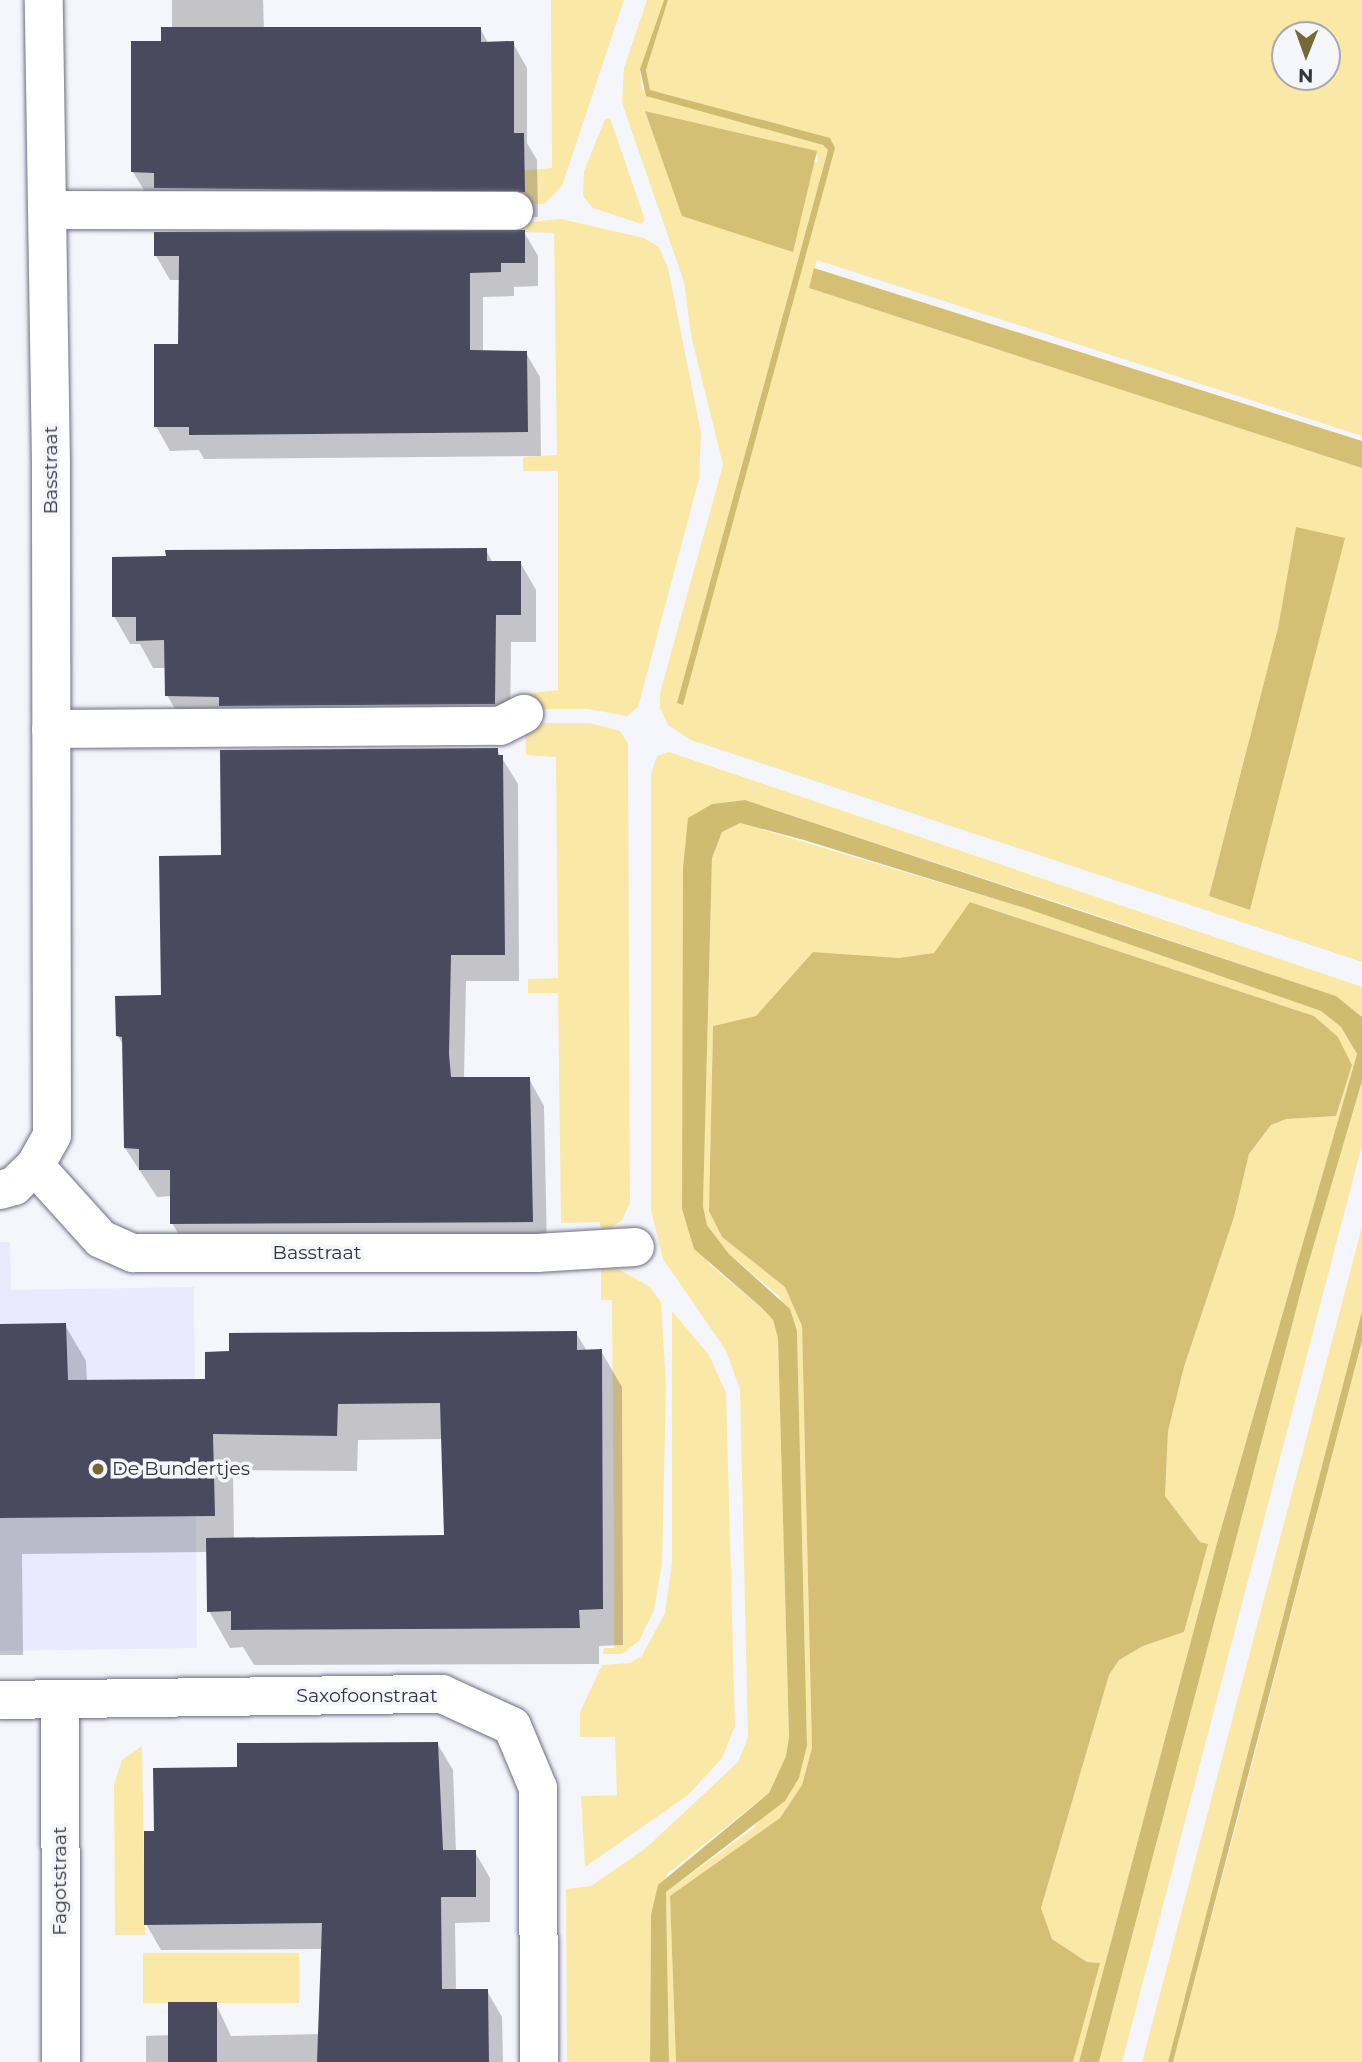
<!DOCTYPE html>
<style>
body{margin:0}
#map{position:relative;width:1362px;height:2062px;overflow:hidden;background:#f5f6fb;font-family:Montserrat,sans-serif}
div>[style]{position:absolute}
.built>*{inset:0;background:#e9eafd}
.green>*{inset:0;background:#fae8a6;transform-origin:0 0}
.forest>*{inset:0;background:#d4bf74}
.water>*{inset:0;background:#d0bc71}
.shadow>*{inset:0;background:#0003}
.building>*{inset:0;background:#4a4a5f;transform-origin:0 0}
.roads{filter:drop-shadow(0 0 2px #6d6d84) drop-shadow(0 0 2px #6d6d84)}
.minor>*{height:38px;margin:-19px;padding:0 19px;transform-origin:19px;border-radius:19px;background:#fff}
.dots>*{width:19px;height:19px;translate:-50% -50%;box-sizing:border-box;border:4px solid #f5f6fb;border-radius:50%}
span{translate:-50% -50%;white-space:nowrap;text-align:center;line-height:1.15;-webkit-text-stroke:7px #f5f6fb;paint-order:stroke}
.street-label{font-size:19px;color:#35353f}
.poi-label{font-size:19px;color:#35353f}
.left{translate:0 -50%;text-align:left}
.north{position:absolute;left:1271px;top:21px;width:70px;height:70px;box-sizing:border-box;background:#f5f6fb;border:2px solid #a8a9b0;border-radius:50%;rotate:181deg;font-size:19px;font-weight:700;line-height:28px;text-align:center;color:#35353f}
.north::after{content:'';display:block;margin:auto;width:24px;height:32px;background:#766936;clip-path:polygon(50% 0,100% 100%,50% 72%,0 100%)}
</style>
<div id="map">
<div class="built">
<i style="clip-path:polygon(0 1242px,10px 1242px,11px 1290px,194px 1287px,197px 1648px,0 1651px)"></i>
</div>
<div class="green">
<i style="clip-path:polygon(551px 0,624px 0,562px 186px,544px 204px,519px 204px,519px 171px,552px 168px)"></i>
<i style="clip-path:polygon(evenodd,647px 0,664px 0,640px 69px,642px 89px,823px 145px,828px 150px,677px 703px,832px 141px,650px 90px,646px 70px,668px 0,1362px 0,1362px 436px,817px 260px,809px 288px,1362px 468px,1362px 962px,691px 740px,668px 725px,660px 708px,660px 693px,723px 465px,691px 335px,684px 282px,622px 103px,624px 68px,647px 0,1285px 35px,1327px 35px,1327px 77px,1285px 77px,1285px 35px,647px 0,646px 111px,816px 151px,818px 161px,817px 163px,646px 111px,647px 0,1297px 527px,1286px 766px,1250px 910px,1209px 896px,1278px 628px,1297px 527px)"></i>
<i style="clip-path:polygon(610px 118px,645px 220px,641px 224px,593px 208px,583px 196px,584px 171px,605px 119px)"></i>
<i style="clip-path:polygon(561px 219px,644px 238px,659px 247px,668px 268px,701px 433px,699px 479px,638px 707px,627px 716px,588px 709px,525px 709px,524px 694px,558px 690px,558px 471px,523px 471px,523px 457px,557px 455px,554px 233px,520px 232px,520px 223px)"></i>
<i style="clip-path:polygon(525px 723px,590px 723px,620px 731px,628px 744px,630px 1203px,622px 1220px,608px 1230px,601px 1230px,600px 1222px,561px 1223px,558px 993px,528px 993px,528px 979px,558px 978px,556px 757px,526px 755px)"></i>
<i style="clip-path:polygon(669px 752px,1362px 987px,1362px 1017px,1336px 996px,1084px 911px,745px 800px,712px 804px,682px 1209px,709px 1264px,762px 1308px,773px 1320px,778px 1338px,789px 1737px,786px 1756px,769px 1793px,667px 1874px,651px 1915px,650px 2062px,567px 2062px,566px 1889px,591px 1886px,646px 1848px,738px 1762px,748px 1737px,740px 1389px,725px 1349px,663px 1259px,651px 1210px,651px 774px,657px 756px)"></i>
<i style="clip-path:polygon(740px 823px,1028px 909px,1321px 1011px,1341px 1027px,1357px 1054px,1217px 1543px,1079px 2062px,1073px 2062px,1099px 1963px,1087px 1962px,1052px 1939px,1041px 1908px,1109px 1675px,1119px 1660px,1143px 1646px,1184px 1632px,1207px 1544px,1200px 1542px,1165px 1496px,1168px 1431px,1184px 1367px,1234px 1217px,1249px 1154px,1271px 1125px,1286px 1119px,1336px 1116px,1352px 1065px,1338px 1037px,1314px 1016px,971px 902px,934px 953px,899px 958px,813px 952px,756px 1016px,713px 1026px,709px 1211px,722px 1237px,785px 1287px,802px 1326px,812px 1748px,802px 1785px,780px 1818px,670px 1896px,676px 2062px,669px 2062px,666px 1892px,754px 1828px,807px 1745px,797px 1331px,779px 1296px,729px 1254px,707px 1224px,703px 1206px,712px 858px,722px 832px)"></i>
<i style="clip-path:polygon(1362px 1081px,1362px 1145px,1122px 2062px,1099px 2062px,1307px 1268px)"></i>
<i style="clip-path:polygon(1362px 1227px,1362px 1311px,1191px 1972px,1168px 2062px,1142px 2062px)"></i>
<i style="clip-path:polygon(601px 1269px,618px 1269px,650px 1287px,661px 1302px,666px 1386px,662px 1564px,654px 1610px,639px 1641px,622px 1654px,603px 1654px,604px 1648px,614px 1648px,614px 1561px,612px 1300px,601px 1300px)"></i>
<i style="clip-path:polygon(672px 1311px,709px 1355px,726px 1393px,735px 1726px,722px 1758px,688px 1795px,585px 1867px,581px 1796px,617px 1795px,615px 1737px,580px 1737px,580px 1712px,602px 1665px,630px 1663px,642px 1656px,665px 1613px,672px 1563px)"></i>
<i style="clip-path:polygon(1362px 1341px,1362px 2062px,1173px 2062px,1240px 1810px)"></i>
<i style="clip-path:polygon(142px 1746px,145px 1935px,115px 1935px,114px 1784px,122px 1760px)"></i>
<i style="left:143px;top:1953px;width:156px;height:50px"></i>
</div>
<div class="forest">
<i style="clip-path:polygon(645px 111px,817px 151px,793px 252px,682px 216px)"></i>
<i style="clip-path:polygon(814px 268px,1362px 441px,1362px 468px,809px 288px)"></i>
<i style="clip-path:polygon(1296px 527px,1345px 538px,1250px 910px,1209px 896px,1278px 628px)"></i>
<i style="clip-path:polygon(970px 902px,1314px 1016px,1338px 1037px,1352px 1065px,1336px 1116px,1286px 1119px,1271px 1125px,1249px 1154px,1234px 1217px,1184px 1367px,1168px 1431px,1165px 1496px,1200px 1542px,1208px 1544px,1184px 1632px,1143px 1646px,1119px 1660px,1109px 1675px,1041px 1908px,1052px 1939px,1087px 1962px,1100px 1963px,1073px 2062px,676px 2062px,670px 1896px,780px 1818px,802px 1785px,812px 1748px,802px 1326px,785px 1287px,722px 1237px,709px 1211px,713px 1026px,756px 1016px,813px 952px,899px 958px,934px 953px)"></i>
</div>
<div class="water">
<i style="clip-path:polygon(664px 0,668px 0,646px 70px,650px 90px,830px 138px,835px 148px,683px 705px,677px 703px,828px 150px,823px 145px,646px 96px,640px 69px)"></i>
<i style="clip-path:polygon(745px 800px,1336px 996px,1362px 1017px,1362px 1081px,1307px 1268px,1099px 2062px,1079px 2062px,1217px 1543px,1357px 1054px,1341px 1027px,1321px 1011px,1028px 909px,804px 840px,740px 823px,722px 832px,712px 858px,703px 1206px,707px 1225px,729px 1254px,790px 1309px,797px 1331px,807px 1745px,799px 1778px,785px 1801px,666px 1892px,669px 2062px,650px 2062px,651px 1915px,658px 1885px,769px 1793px,786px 1756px,789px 1737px,778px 1338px,773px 1320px,762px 1308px,694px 1249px,682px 1209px,683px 868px,688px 818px,712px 804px)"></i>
<i style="clip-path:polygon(1362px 1311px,1362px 1341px,1173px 2062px,1168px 2062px)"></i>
</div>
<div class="shadow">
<i style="clip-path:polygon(172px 0,263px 0,264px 30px,480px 28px,488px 43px,513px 43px,527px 68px,527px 143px,537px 160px,538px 217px,170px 213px,148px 197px,133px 172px,163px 43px,172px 29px)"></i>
<i style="clip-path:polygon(524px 232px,538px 256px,538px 286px,514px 287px,514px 296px,483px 297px,483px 352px,526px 353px,540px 377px,541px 456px,204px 459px,199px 450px,170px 451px,156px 426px,179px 346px,181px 280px,170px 280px,156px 256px)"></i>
<i style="clip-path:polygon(486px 550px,493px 563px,520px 562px,536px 590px,536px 642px,511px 642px,510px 731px,183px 723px,167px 695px,166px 668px,153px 668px,140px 644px,130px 644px,114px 616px)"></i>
<i style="clip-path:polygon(497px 750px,518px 784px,519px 981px,466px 981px,464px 1079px,529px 1079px,544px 1106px,547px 1248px,188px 1250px,172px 1223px,172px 1196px,157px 1197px,125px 1148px,124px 1047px,118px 1036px,162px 996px,223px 857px)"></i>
<i style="clip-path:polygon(evenodd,65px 1325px,86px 1361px,87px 1381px,207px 1381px,576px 1333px,587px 1351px,601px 1351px,622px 1387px,623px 1645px,599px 1646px,599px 1664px,254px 1665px,243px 1647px,230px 1648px,209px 1611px,208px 1552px,22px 1554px,23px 1655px,0 1655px,0 1326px,65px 1325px,443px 1439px,446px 1537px,234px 1539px,233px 1470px,357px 1471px,358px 1440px,443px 1439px)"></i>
<i style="clip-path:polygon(437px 1743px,453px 1770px,456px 1852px,475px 1852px,490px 1878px,490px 1922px,455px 1923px,456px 1991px,487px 1991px,502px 2017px,503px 2062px,146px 2062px,146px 2036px,170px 2035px,216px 2004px,231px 2036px,321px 2034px,323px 1949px,161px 1950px,146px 1924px,155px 1833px,239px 1769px)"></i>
</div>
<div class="building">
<i style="clip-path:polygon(161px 27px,481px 27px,481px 42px,514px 41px,514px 133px,524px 133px,525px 192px,154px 188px,154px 173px,131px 172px,131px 41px,161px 41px)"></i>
<i style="clip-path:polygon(525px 230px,525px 263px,501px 263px,501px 272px,470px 273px,470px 350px,527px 351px,528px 432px,189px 435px,189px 427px,154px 427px,154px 344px,178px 344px,179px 256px,154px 256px,154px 232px)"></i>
<i style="clip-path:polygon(487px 548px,487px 561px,521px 561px,521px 615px,496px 615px,495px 704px,219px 706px,219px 697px,165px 696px,164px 640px,136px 641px,136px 617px,112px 617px,112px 557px,166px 556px,165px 550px)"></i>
<i style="clip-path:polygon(498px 748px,498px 755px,503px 755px,505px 955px,451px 955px,449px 1054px,451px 1077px,530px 1077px,533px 1222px,170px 1224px,170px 1170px,139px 1170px,139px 1149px,124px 1148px,122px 1037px,116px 1036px,115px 996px,161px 995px,159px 856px,221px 855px,220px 750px)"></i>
<i style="clip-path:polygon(66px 1323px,68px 1380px,205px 1379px,205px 1352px,229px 1351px,229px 1333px,577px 1331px,577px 1350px,602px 1349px,603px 1609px,579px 1610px,580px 1628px,231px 1630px,231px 1611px,207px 1612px,206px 1538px,444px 1535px,440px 1403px,338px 1404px,337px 1436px,213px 1434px,215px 1516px,0 1518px,0 1324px)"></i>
<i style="clip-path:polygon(438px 1742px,443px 1850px,476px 1850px,476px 1897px,441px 1897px,442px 1989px,488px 1989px,489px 2062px,317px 2062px,322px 1923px,144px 1925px,144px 1831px,154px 1831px,153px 1768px,237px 1767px,237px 1743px)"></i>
<i style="left:168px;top:2002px;width:49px;height:60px"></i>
</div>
<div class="roads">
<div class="minor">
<i style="left:47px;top:210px;width:467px;rotate:0.1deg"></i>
<i style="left:51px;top:729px;width:449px;rotate:-0.4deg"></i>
<i style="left:500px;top:726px;width:27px;rotate:-27deg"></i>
<i style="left:35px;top:1166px;width:98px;rotate:47.9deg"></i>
<i style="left:101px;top:1239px;width:35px;rotate:24deg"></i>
<i style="left:133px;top:1253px;width:404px"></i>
<i style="left:537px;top:1253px;width:98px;rotate:-3.5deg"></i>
<i style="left:0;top:1190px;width:15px;rotate:-16deg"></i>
<i style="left:14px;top:1186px;width:29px;rotate:-44deg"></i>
<i style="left:35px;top:1166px;width:35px;rotate:-61deg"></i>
<i style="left:52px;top:1135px;width:671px;rotate:-90.09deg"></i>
<i style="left:51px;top:464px;width:464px;rotate:-90.9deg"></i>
<i style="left:0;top:1700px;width:442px;rotate:-0.8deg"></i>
<i style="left:442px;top:1694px;width:77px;rotate:24.6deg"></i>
<i style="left:512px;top:1726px;width:67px;rotate:67.2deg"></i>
<i style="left:538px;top:1788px;width:274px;rotate:89.8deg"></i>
<i style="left:60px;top:1700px;width:362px;rotate:89.8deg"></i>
</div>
</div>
<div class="dots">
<i style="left:98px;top:1469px;background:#766936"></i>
</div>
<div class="street-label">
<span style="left:51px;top:470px;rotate:-90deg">Basstraat</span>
<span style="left:317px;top:1253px">Basstraat</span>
<span style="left:367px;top:1696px">Saxofoonstraat</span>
<span style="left:60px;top:1881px;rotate:-90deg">Fagotstraat</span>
</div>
<div class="poi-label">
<span class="left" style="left:112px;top:1469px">De Bundertjes</span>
</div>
<div class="north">N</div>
</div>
